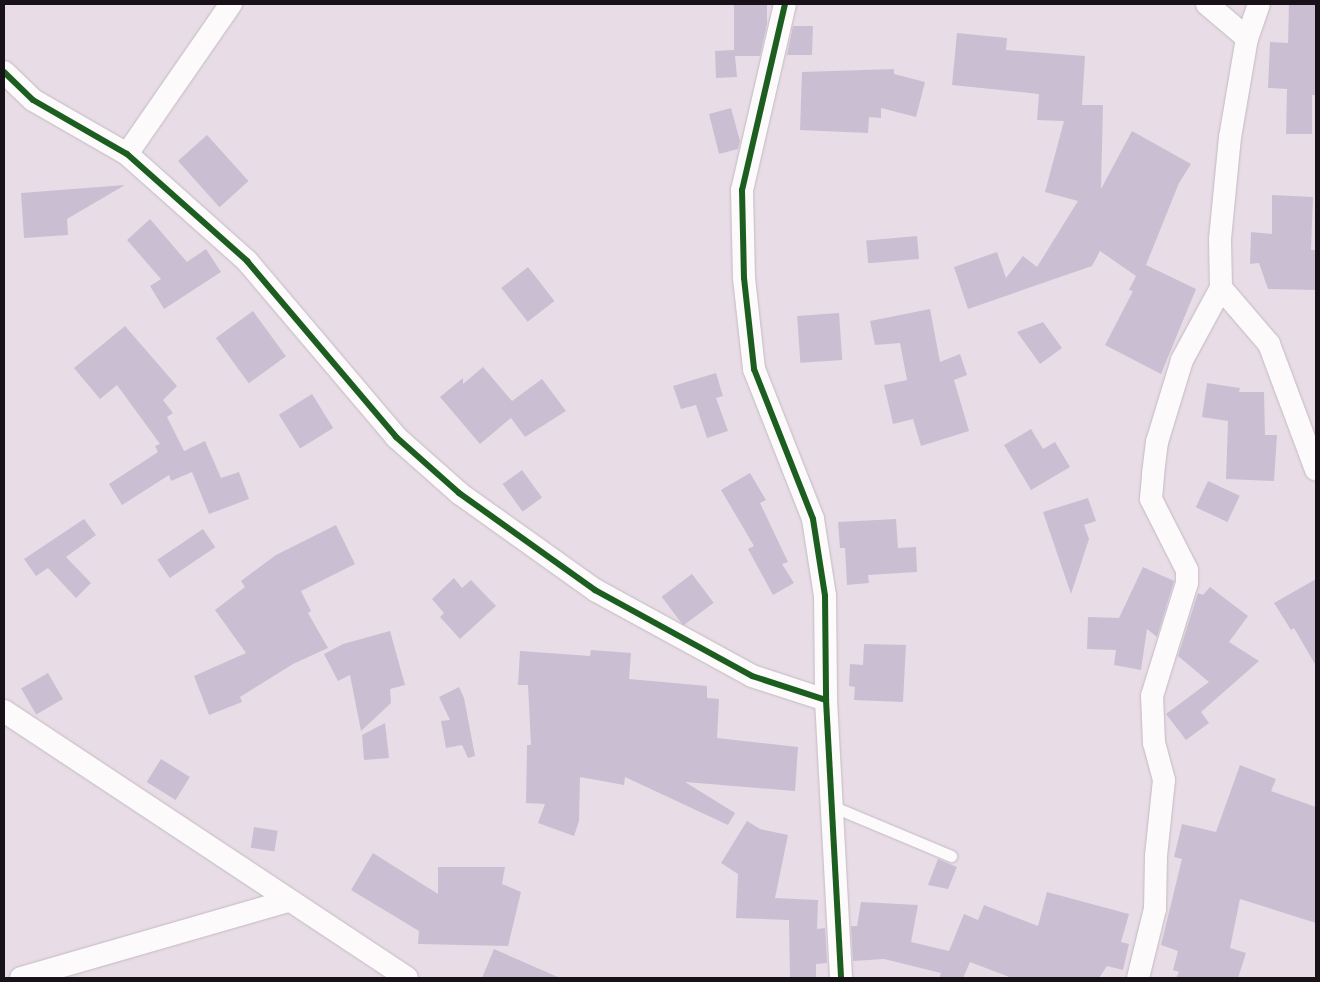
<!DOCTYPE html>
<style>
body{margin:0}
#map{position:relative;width:1320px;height:982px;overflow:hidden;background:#e8dce6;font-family:"Public Sans",sans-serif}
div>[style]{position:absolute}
.building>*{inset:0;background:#cabfd2;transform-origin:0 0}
.roads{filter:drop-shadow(0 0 1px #c3bac2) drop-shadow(0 0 1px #c3bac2)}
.lane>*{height:11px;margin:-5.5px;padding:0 5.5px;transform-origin:5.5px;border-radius:5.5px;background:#fcfafb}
.street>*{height:22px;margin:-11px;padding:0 11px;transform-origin:11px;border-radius:11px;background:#fcfafb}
.cycleway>*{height:6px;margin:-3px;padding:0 3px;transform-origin:3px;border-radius:3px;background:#1b5e20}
span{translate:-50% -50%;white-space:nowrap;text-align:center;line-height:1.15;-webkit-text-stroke:4.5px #fbe4f8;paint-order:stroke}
.frame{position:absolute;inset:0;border:5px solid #181117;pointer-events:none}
</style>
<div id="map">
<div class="building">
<i style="clip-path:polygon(734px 4px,767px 4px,767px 24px,760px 56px,735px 56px,737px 77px,716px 78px,715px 51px,734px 50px)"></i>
<i style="clip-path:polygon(1289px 4px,1316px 4px,1316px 95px,1312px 95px,1312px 134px,1286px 134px,1287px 89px,1268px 88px,1270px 42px,1288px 43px)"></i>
<i style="clip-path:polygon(793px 26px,813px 26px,812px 55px,787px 55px)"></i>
<i style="clip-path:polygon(957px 33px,1007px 38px,1006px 50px,1085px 56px,1082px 105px,1103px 105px,1101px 189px,1132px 131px,1191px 164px,1179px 183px,1146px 265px,1196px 289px,1161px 374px,1105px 345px,1133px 291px,1129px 290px,1136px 276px,1100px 251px,1092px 266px,968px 309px,954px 267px,997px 252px,1006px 278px,1023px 256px,1037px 267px,1078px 201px,1045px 192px,1064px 121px,1037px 120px,1039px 94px,952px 85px)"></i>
<i style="clip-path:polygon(894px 69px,894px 74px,925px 82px,916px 117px,881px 108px,881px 118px,869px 117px,868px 133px,800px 130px,802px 72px)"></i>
<i style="clip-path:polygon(731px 108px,740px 141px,738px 149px,719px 154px,709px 114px)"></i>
<i style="left:207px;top:135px;width:62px;height:39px;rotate:48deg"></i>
<i style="clip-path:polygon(125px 185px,67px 219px,68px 235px,24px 238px,21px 193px)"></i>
<i style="clip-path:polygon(1272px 195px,1313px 197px,1311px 250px,1316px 250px,1316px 290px,1268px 289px,1259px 263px,1250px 264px,1251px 232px,1272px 234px)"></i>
<i style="clip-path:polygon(150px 219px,187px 262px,206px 249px,221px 272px,164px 309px,150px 286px,161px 279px,127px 240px)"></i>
<i style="left:917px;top:236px;width:23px;height:51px;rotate:85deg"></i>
<i style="left:528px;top:267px;width:43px;height:34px;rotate:52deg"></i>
<i style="clip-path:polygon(930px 309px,940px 362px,960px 354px,967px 375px,954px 380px,969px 431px,921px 446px,913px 419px,893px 424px,884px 385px,907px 380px,900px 343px,875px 345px,870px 321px)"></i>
<i style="left:253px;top:311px;width:56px;height:46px;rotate:54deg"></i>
<i style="left:839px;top:313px;width:47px;height:42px;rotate:86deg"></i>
<i style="clip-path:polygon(1043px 322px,1062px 348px,1040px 364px,1017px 332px)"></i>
<i style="clip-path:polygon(125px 326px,177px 386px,163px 400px,173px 413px,167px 417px,184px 451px,205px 441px,221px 478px,239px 472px,249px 499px,209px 514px,192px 472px,171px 481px,169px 475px,122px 505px,109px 484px,158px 452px,155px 446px,160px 444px,117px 385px,100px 399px,74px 368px)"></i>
<i style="clip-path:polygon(483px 367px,512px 401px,542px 379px,566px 411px,525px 437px,511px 418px,480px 444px,440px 397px,463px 378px,463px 384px)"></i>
<i style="clip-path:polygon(716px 373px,723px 396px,716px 398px,728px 431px,707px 438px,696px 405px,681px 409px,673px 386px)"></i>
<i style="clip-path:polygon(1207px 383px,1240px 388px,1239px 392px,1264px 392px,1265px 435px,1277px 435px,1274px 481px,1226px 479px,1228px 421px,1202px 417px)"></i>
<i style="left:312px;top:394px;width:40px;height:39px;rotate:58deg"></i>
<i style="clip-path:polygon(1031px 429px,1043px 449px,1055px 442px,1070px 467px,1031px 490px,1004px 445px)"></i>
<i style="left:522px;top:470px;width:34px;height:24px;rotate:54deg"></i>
<i style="clip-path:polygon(750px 473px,766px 500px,760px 503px,788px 562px,782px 564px,794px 583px,773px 595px,748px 549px,754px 546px,721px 490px)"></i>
<i style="left:1208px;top:481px;width:35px;height:29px;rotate:25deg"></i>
<i style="clip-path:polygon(1088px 498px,1096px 521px,1084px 525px,1089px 539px,1071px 594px,1043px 512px)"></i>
<i style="clip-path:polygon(84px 519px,96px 535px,66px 557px,91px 583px,76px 598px,48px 568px,36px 576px,24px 559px)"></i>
<i style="clip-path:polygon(896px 519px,898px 548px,916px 547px,917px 572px,868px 575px,869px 583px,847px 585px,845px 548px,840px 548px,838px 522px)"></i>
<i style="clip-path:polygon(336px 525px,355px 564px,301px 591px,311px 611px,308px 613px,328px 648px,293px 664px,240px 697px,242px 702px,209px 715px,194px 676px,246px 653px,215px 610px,245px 587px,241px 581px,276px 555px)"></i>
<i style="left:203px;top:529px;width:22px;height:55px;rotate:56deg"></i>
<i style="clip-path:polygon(1143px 567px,1174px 581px,1157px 637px,1147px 629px,1141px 670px,1114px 665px,1116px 650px,1087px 649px,1088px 617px,1119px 618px)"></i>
<i style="left:692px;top:574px;width:36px;height:38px;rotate:53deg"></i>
<i style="clip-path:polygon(454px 578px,462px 588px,471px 580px,496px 606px,460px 639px,440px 617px,444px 613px,432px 599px)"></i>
<i style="clip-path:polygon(1316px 579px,1316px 666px,1294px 628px,1291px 630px,1274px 603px)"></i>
<i style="clip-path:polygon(1210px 587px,1248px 616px,1229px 642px,1259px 661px,1201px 712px,1209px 723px,1186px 740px,1166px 714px,1209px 682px,1178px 656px,1198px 593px,1203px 595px)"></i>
<i style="clip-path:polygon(390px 631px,405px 685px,390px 689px,391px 703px,361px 731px,350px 675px,338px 681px,324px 654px,343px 644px)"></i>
<i style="clip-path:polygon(864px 644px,906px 645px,903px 702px,854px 700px,855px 687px,849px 686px,850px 664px,863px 665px)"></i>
<i style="clip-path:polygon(591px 650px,631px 653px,629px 679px,707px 686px,707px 698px,719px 699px,717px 738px,798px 747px,795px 791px,685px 782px,735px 813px,728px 825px,625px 777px,624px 785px,580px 777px,579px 821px,574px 836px,538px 823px,545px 804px,526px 803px,527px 745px,531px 745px,528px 685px,518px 685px,520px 651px,590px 656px)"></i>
<i style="left:48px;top:673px;width:30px;height:31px;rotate:60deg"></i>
<i style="clip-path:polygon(459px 687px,464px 698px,475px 756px,468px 758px,462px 745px,446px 748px,441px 721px,450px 720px,439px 697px)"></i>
<i style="clip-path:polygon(385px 723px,389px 758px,364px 760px,362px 735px)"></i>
<i style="left:161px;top:759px;width:34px;height:27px;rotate:32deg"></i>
<i style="clip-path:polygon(1240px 765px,1276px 779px,1271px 791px,1316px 807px,1316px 923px,1240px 899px,1230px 948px,1246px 953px,1238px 978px,1176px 978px,1179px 972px,1173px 970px,1178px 951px,1161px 945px,1182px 859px,1174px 857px,1182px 824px,1216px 832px)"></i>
<i style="clip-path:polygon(747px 821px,760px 829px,788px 835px,775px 898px,818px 900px,817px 929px,825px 928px,827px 963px,816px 964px,816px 978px,790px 978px,789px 920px,736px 918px,738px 874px,721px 863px)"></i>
<i style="left:254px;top:827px;width:24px;height:21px;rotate:9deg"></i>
<i style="clip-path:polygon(373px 853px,438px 894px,438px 867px,505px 867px,502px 884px,521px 892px,508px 946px,418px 944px,419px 931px,351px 890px)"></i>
<i style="clip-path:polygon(938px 859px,957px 867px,948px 889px,928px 885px)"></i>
<i style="clip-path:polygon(1047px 892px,1129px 914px,1121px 942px,1129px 944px,1123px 970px,1107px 966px,1099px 978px,1012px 978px,970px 962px,963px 978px,939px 978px,941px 973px,884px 959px,853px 961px,851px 926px,857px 926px,861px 902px,918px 905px,911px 942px,949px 951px,964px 914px,978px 920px,984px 905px,1038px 926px)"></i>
<i style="clip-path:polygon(494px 949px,560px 978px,482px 978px)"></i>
</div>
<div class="roads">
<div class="lane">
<i style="left:834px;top:807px;width:127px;rotate:22.7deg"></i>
</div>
<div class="street">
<i style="left:785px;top:4px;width:191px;rotate:103deg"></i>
<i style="left:742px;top:190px;width:88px;rotate:88.7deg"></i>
<i style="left:744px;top:278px;width:92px;rotate:83.7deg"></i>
<i style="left:754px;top:369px;width:161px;rotate:68.5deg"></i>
<i style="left:813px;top:519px;width:78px;rotate:81.1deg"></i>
<i style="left:825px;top:596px;width:104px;rotate:89.4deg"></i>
<i style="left:826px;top:700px;width:278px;rotate:86.9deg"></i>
<i style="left:1207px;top:4px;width:52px;rotate:40.4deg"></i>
<i style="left:1259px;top:4px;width:36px;rotate:109deg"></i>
<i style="left:1247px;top:38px;width:100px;rotate:99.7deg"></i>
<i style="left:1230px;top:137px;width:102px;rotate:95.6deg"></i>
<i style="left:1220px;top:239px;width:49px;rotate:88.8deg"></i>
<i style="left:1221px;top:288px;width:74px;rotate:49.4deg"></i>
<i style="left:1269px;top:344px;width:134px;rotate:69.5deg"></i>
<i style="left:4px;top:72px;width:40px;rotate:44deg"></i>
<i style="left:33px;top:100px;width:108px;rotate:29.9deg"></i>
<i style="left:127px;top:154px;width:161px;rotate:41.7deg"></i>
<i style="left:247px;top:261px;width:231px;rotate:49.7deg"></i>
<i style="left:396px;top:437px;width:84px;rotate:41.6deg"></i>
<i style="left:459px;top:493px;width:167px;rotate:35.5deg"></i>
<i style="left:595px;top:590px;width:179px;rotate:28.7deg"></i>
<i style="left:752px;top:676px;width:78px;rotate:18deg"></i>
<i style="left:127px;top:154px;width:183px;rotate:-55.3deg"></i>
<i style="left:4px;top:711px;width:483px;rotate:33.5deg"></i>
<i style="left:21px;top:978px;width:278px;rotate:-16.1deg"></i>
<i style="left:1138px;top:978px;width:71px;rotate:-76.2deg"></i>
<i style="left:1155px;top:909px;width:53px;rotate:-88.9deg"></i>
<i style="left:1156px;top:856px;width:76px;rotate:-84deg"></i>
<i style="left:1164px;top:780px;width:38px;rotate:-105deg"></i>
<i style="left:1154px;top:743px;width:47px;rotate:-92.4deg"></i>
<i style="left:1152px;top:696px;width:118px;rotate:-72.8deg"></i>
<i style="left:1187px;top:583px;width:13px;rotate:-90deg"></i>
<i style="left:1187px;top:570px;width:80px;rotate:-116.9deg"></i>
<i style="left:1151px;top:499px;width:25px;rotate:-85deg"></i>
<i style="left:1153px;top:474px;width:32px;rotate:-83deg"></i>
<i style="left:1157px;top:442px;width:86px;rotate:-73deg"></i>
<i style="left:1182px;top:360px;width:82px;rotate:-61.6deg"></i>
</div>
</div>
<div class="cycleway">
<i style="left:785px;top:4px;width:191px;rotate:103deg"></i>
<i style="left:742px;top:190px;width:88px;rotate:88.7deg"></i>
<i style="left:744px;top:278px;width:92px;rotate:83.7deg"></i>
<i style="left:754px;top:369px;width:161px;rotate:68.5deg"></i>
<i style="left:813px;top:519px;width:78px;rotate:81.1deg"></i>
<i style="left:825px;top:596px;width:104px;rotate:89.4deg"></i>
<i style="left:826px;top:700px;width:278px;rotate:86.9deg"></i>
<i style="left:4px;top:72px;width:40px;rotate:44deg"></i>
<i style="left:33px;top:100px;width:108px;rotate:29.9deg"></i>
<i style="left:127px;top:154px;width:161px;rotate:41.7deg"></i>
<i style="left:247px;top:261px;width:231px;rotate:49.7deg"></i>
<i style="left:396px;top:437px;width:84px;rotate:41.6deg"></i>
<i style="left:459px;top:493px;width:167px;rotate:35.5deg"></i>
<i style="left:595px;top:590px;width:179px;rotate:28.7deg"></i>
<i style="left:752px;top:676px;width:78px;rotate:18deg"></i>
</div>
<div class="frame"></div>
</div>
